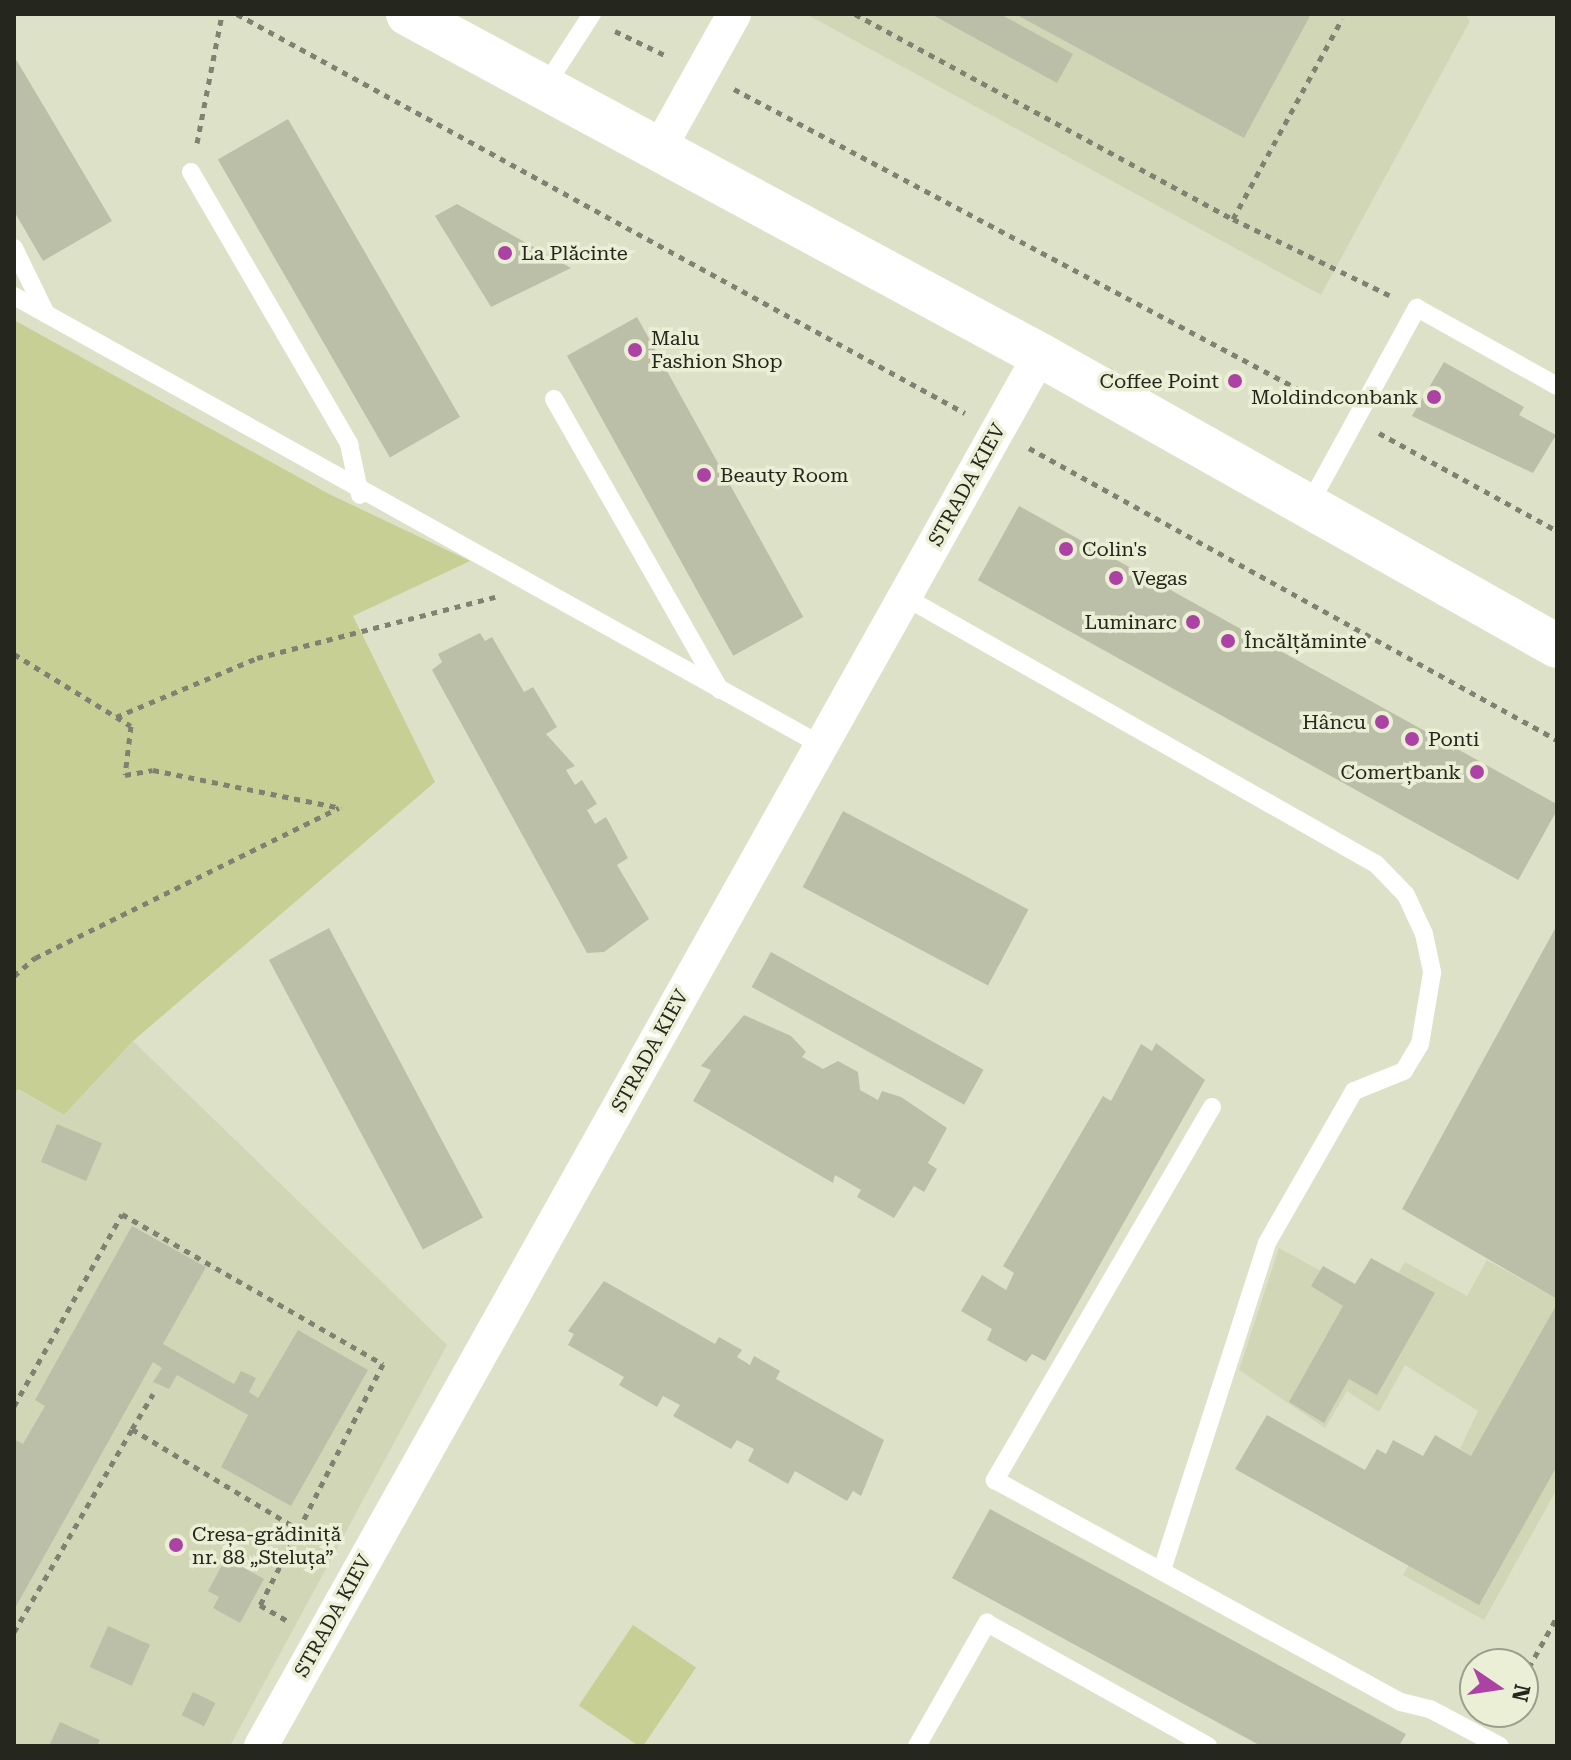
<!DOCTYPE html>
<meta charset="utf-8">
<style>
body{margin:0}
#map{position:relative;width:1571px;height:1760px;overflow:hidden;background:#dde1c8;font-family:"Roboto Serif",serif}
div>[style]{position:absolute}
.built>*{inset:0;background:#d1d7b6}
.green>*{inset:0;background:#c7cf95;transform-origin:0 0}
.building>*{inset:0;background:#bbbfa7;transform-origin:0 0}
.path>*{height:5px;margin-top:-2.5px;transform-origin:0;background:repeating-linear-gradient(90deg,#808271 0 6px,transparent 0 12px)}
.service>*{height:18px;margin:-9px;padding:0 9px;transform-origin:9px;border-radius:9px;background:#fff}
.minor>*{height:34px;margin:-17px;padding:0 17px;transform-origin:17px;border-radius:17px;background:#fff}
.primary>*{height:44px;margin:-22px;padding:0 22px;transform-origin:22px;border-radius:22px;background:#fff}
.dots>*{width:22px;height:22px;translate:-50% -50%;box-sizing:border-box;border:4px solid #eaefd5;border-radius:50%}
span{translate:-50% -50%;white-space:nowrap;text-align:center;line-height:1.15;-webkit-text-stroke:7px #eaefd5;paint-order:stroke}
.poi-label{font-size:20px;color:#25261d}
.left{translate:0 -50%;text-align:left}
.right{translate:-100% -50%;text-align:right}
.street-label{font-size:20px;color:#25261d}
.frame{position:absolute;inset:0;border:16px solid #25261d;pointer-events:none}
.north{position:absolute;left:1459px;top:1648px;width:80px;height:80px;box-sizing:border-box;background:#eaefd5;border:2px solid #9b9f8b;border-radius:50%;rotate:103deg;font-size:22px;font-weight:700;line-height:32px;text-align:center;color:#25261d}
.north::after{content:'';display:block;margin:auto;width:28px;height:36px;background:#ac42a4;clip-path:polygon(50% 0,100% 100%,50% 72%,0 100%)}
</style>
<div id="map">
<div class="built">
<i style="clip-path:polygon(806px 14px,1465px 14px,1470px 21px,1321px 295px)"></i>
<i style="clip-path:polygon(133px 1041px,447px 1345px,230px 1746px,14px 1746px,14px 1094px,17px 1089px,64px 1115px)"></i>
<i style="clip-path:polygon(1279px 1248px,1356px 1290px,1396px 1277px,1405px 1262px,1467px 1296px,1487px 1260px,1557px 1299px,1557px 1489px,1484px 1620px,1403px 1575px,1471px 1456px,1460px 1449px,1478px 1411px,1405px 1365px,1379px 1412px,1347px 1391px,1325px 1428px,1239px 1370px)"></i>
</div>
<div class="green">
<i style="clip-path:polygon(14px 320px,329px 494px,470px 561px,353px 616px,435px 782px,133px 1041px,64px 1115px,18px 1089px,14px 1094px)"></i>
<i style="left:633px;top:1625px;width:76px;height:97px;rotate:34deg"></i>
</div>
<div class="building">
<i style="clip-path:polygon(931px 14px,1000px 14px,1073px 54px,1057px 83px)"></i>
<i style="clip-path:polygon(1015px 14px,1311px 14px,1244px 138px)"></i>
<i style="clip-path:polygon(14px 56px,112px 221px,43px 261px,14px 211px)"></i>
<i style="left:288px;top:119px;width:344px;height:81px;rotate:60deg"></i>
<i style="clip-path:polygon(457px 204px,571px 268px,491px 307px,435px 216px)"></i>
<i style="left:637px;top:317px;width:343px;height:80px;rotate:61deg"></i>
<i style="clip-path:polygon(1444px 362px,1524px 407px,1519px 415px,1556px 435px,1533px 473px,1412px 416px)"></i>
<i style="left:1019px;top:506px;width:618px;height:85px;rotate:29deg"></i>
<i style="clip-path:polygon(480px 633px,485px 641px,492px 637px,524px 692px,533px 687px,557px 727px,546px 734px,575px 766px,566px 770px,575px 785px,582px 780px,597px 804px,587px 810px,595px 824px,606px 817px,628px 858px,617px 865px,649px 919px,604px 952px,587px 953px,432px 670px,442px 662px,438px 654px)"></i>
<i style="left:843px;top:811px;width:210px;height:86px;rotate:28deg"></i>
<i style="clip-path:polygon(1557px 925px,1557px 1299px,1402px 1209px)"></i>
<i style="left:329px;top:928px;width:328px;height:68px;rotate:62deg"></i>
<i style="left:771px;top:952px;width:243px;height:40px;rotate:29deg"></i>
<i style="clip-path:polygon(744px 1015px,791px 1036px,806px 1052px,802px 1057px,823px 1069px,838px 1061px,858px 1072px,860px 1090px,878px 1100px,882px 1091px,901px 1097px,947px 1128px,928px 1163px,937px 1169px,924px 1192px,914px 1186px,894px 1218px,857px 1197px,861px 1190px,835px 1175px,833px 1183px,693px 1101px,711px 1070px,701px 1066px)"></i>
<i style="clip-path:polygon(1156px 1043px,1205px 1080px,1045px 1361px,1032px 1354px,1026px 1362px,987px 1340px,992px 1329px,961px 1311px,982px 1275px,1006px 1290px,1014px 1273px,1003px 1266px,1103px 1096px,1111px 1101px,1141px 1044px,1152px 1051px)"></i>
<i style="left:57px;top:1124px;width:49px;height:41px;rotate:23deg"></i>
<i style="clip-path:polygon(132px 1226px,206px 1267px,163px 1344px,234px 1384px,241px 1371px,256px 1378px,249px 1392px,258px 1398px,298px 1330px,368px 1370px,291px 1506px,221px 1467px,248px 1415px,177px 1375px,169px 1389px,153px 1382px,162px 1368px,153px 1362px,14px 1610px,14px 1439px,23px 1444px,45px 1406px,35px 1400px)"></i>
<i style="clip-path:polygon(1371px 1258px,1435px 1293px,1377px 1395px,1349px 1379px,1324px 1423px,1289px 1402px,1343px 1306px,1311px 1286px,1323px 1266px,1355px 1284px)"></i>
<i style="clip-path:polygon(604px 1281px,715px 1344px,719px 1337px,742px 1350px,737px 1357px,750px 1365px,754px 1356px,780px 1371px,776px 1379px,884px 1440px,861px 1496px,853px 1491px,847px 1501px,795px 1471px,788px 1484px,748px 1461px,754px 1449px,737px 1440px,731px 1449px,673px 1416px,680px 1405px,663px 1396px,657px 1407px,619px 1385px,624px 1377px,568px 1345px,574px 1334px,568px 1331px)"></i>
<i style="clip-path:polygon(1557px 1304px,1557px 1466px,1479px 1605px,1235px 1469px,1267px 1415px,1365px 1470px,1377px 1449px,1386px 1454px,1393px 1440px,1423px 1456px,1435px 1435px,1471px 1456px)"></i>
<i style="clip-path:polygon(990px 1509px,1406px 1734px,1399px 1746px,1261px 1746px,952px 1578px)"></i>
<i style="clip-path:polygon(226px 1558px,264px 1579px,240px 1623px,213px 1608px,219px 1597px,208px 1591px)"></i>
<i style="left:108px;top:1626px;width:46px;height:45px;rotate:24deg"></i>
<i style="left:193px;top:1692px;width:25px;height:26px;rotate:26deg"></i>
<i style="clip-path:polygon(60px 1722px,100px 1740px,97px 1746px,49px 1746px)"></i>
</div>
<div class="path">
<i style="left:237px;top:14px;width:830px;rotate:28.73deg"></i>
<i style="left:855px;top:14px;width:430px;rotate:28.5deg"></i>
<i style="left:1233px;top:219px;width:174px;rotate:26deg"></i>
<i style="left:615px;top:31px;width:58px;rotate:25.7deg"></i>
<i style="left:734px;top:89px;width:673px;rotate:28.01deg"></i>
<i style="left:197px;top:143px;width:131px;rotate:-79deg"></i>
<i style="left:1233px;top:219px;width:228px;rotate:-61.4deg"></i>
<i style="left:1379px;top:433px;width:203px;rotate:28.8deg"></i>
<i style="left:1029px;top:448px;width:603px;rotate:28.94deg"></i>
<i style="left:14px;top:654px;width:137px;rotate:31.6deg"></i>
<i style="left:131px;top:726px;width:49px;rotate:97deg"></i>
<i style="left:125px;top:775px;width:28px;rotate:-10deg"></i>
<i style="left:153px;top:770px;width:192px;rotate:11.4deg"></i>
<i style="left:116px;top:717px;width:153px;rotate:-22.7deg"></i>
<i style="left:257px;top:658px;width:246px;rotate:-14.4deg"></i>
<i style="left:14px;top:976px;width:28px;rotate:-41deg"></i>
<i style="left:35px;top:958px;width:339px;rotate:-26.3deg"></i>
<i style="left:14px;top:1406px;width:220px;rotate:-60.6deg"></i>
<i style="left:122px;top:1214px;width:301px;rotate:29.9deg"></i>
<i style="left:383px;top:1364px;width:271px;rotate:117deg"></i>
<i style="left:260px;top:1605px;width:34px;rotate:30deg"></i>
<i style="left:132px;top:1429px;width:41px;rotate:-59deg"></i>
<i style="left:14px;top:1632px;width:235px;rotate:-59.8deg"></i>
<i style="left:132px;top:1429px;width:192px;rotate:31.1deg"></i>
<i style="left:1523px;top:1678px;width:70px;rotate:-60.9deg"></i>
</div>
<div class="service">
<i style="left:544px;top:88px;width:88px;rotate:-57deg"></i>
<i style="left:191px;top:172px;width:315px;rotate:59.8deg"></i>
<i style="left:349px;top:444px;width:52px;rotate:77.8deg"></i>
<i style="left:14px;top:248px;width:73px;rotate:64.1deg"></i>
<i style="left:14px;top:296px;width:923px;rotate:29.09deg"></i>
<i style="left:554px;top:399px;width:335px;rotate:60.3deg"></i>
<i style="left:1309px;top:505px;width:225px;rotate:-61.3deg"></i>
<i style="left:1417px;top:308px;width:160px;rotate:29.1deg"></i>
<i style="left:905px;top:597px;width:541px;rotate:29.55deg"></i>
<i style="left:1376px;top:864px;width:43px;rotate:45.9deg"></i>
<i style="left:1406px;top:895px;width:43px;rotate:65.2deg"></i>
<i style="left:1424px;top:934px;width:40px;rotate:78deg"></i>
<i style="left:1432px;top:973px;width:72px;rotate:99.6deg"></i>
<i style="left:1420px;top:1044px;width:31px;rotate:121deg"></i>
<i style="left:1404px;top:1071px;width:54px;rotate:158.2deg"></i>
<i style="left:1354px;top:1091px;width:175px;rotate:119.8deg"></i>
<i style="left:1267px;top:1243px;width:343px;rotate:107.8deg"></i>
<i style="left:1212px;top:1107px;width:432px;rotate:120.2deg"></i>
<i style="left:995px;top:1480px;width:463px;rotate:28.7deg"></i>
<i style="left:1401px;top:1702px;width:30px;rotate:14deg"></i>
<i style="left:1430px;top:1709px;width:79px;rotate:27.9deg"></i>
<i style="left:917px;top:1746px;width:142px;rotate:-60.4deg"></i>
<i style="left:987px;top:1623px;width:253px;rotate:29.1deg"></i>
</div>
<div class="minor">
<i style="left:659px;top:149px;width:154px;rotate:-60.9deg"></i>
<i style="left:261px;top:1746px;width:1594px;rotate:-60.75deg"></i>
</div>
<div class="primary">
<i style="left:408px;top:14px;width:718px;rotate:28.35deg"></i>
<i style="left:1040px;top:355px;width:593px;rotate:29.37deg"></i>
</div>
<div class="dots">
<i style="left:505px;top:253px;background:#ac42a4"></i>
<i style="left:635px;top:350px;background:#ac42a4"></i>
<i style="left:1235px;top:381px;background:#ac42a4"></i>
<i style="left:1434px;top:397px;background:#ac42a4"></i>
<i style="left:704px;top:475px;background:#ac42a4"></i>
<i style="left:1066px;top:549px;background:#ac42a4"></i>
<i style="left:1116px;top:578px;background:#ac42a4"></i>
<i style="left:1193px;top:622px;background:#ac42a4"></i>
<i style="left:1228px;top:641px;background:#ac42a4"></i>
<i style="left:1382px;top:722px;background:#ac42a4"></i>
<i style="left:1412px;top:739px;background:#ac42a4"></i>
<i style="left:1477px;top:772px;background:#ac42a4"></i>
<i style="left:176px;top:1545px;background:#ac42a4"></i>
</div>
<div class="poi-label">
<span class="left" style="left:521px;top:253px">La Plăcinte</span>
<span class="left" style="left:651px;top:350px">Malu<br>Fashion Shop</span>
<span class="right" style="left:1219px;top:381px">Coffee Point</span>
<span class="right" style="left:1418px;top:397px">Moldindconbank</span>
<span class="left" style="left:720px;top:475px">Beauty Room</span>
<span class="left" style="left:1082px;top:549px">Colin's</span>
<span class="left" style="left:1132px;top:578px">Vegas</span>
<span class="right" style="left:1177px;top:622px">Luminarc</span>
<span class="left" style="left:1244px;top:641px">Încălțăminte</span>
<span class="right" style="left:1366px;top:722px">Hâncu</span>
<span class="left" style="left:1428px;top:739px">Ponti</span>
<span class="right" style="left:1461px;top:772px">Comerțbank</span>
<span class="left" style="left:192px;top:1546px">Creșa-grădiniță<br>nr. 88 „Steluța”</span>
</div>
<div class="street-label">
<span style="left:967px;top:485px;rotate:-61deg">STRADA KIEV</span>
<span style="left:650px;top:1051px;rotate:-61deg">STRADA KIEV</span>
<span style="left:333px;top:1616px;rotate:-61deg">STRADA KIEV</span>
</div>
<div class="frame"></div>
<div class="north">N</div>
</div>
